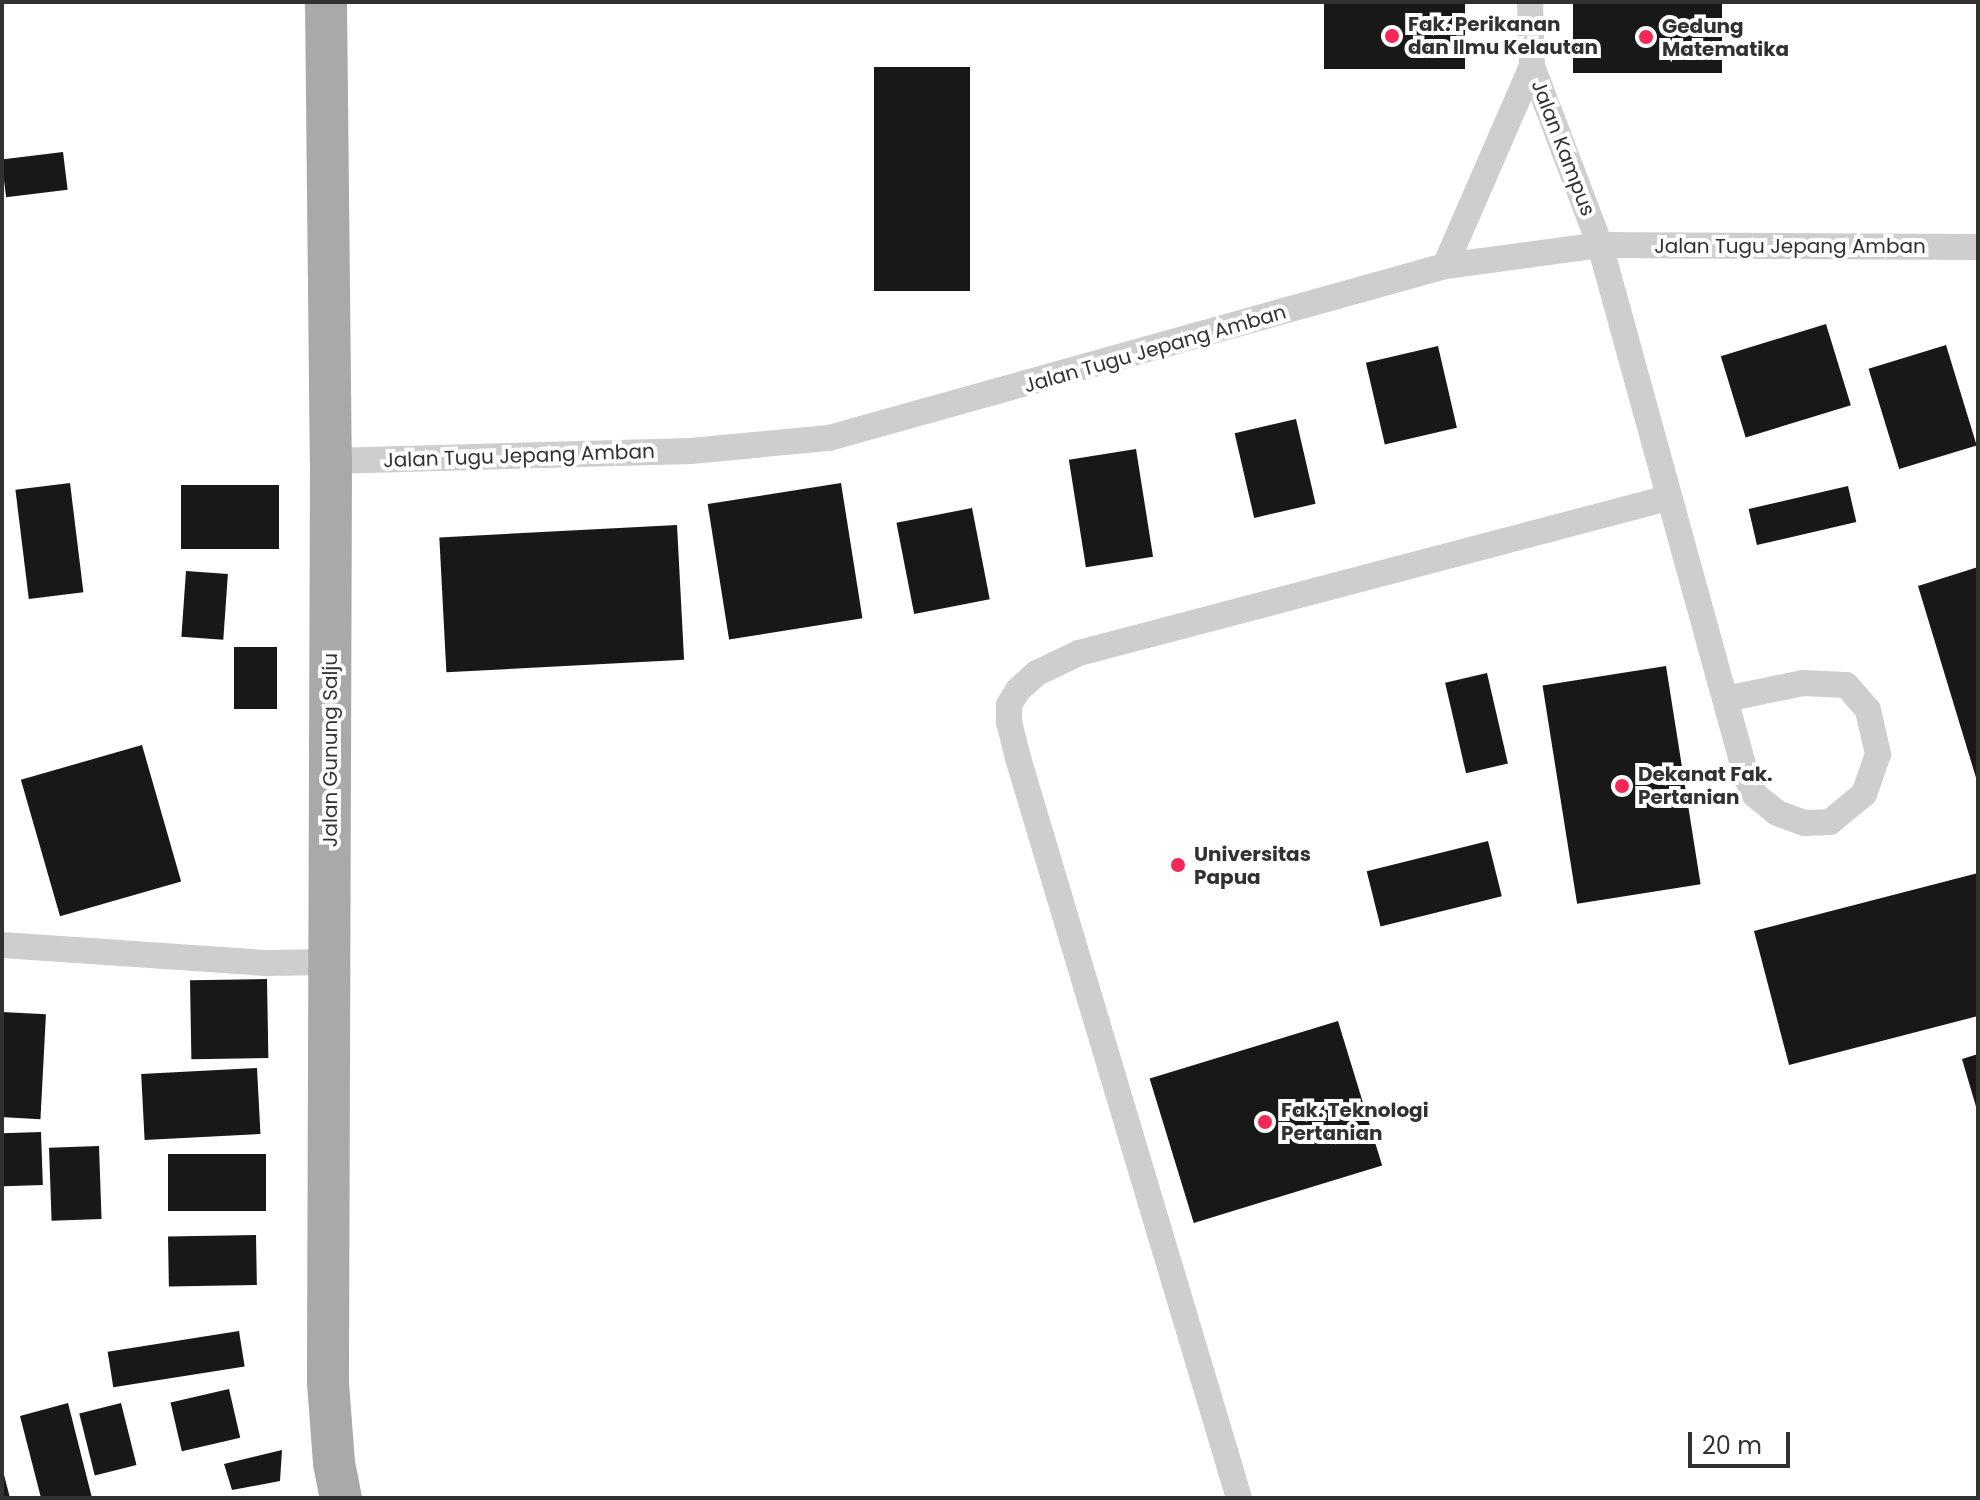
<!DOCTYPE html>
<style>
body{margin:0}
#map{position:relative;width:1980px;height:1500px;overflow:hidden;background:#fff;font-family:Poppins,sans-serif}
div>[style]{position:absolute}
.building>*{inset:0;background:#181818;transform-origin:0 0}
.minor>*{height:26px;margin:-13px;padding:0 13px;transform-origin:13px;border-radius:13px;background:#cecece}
.primary>*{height:42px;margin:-21px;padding:0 21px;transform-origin:21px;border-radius:21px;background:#a9a9a9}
.dots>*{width:22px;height:22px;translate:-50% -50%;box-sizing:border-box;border:4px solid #fff;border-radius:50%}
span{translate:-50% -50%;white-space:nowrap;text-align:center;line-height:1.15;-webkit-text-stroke:8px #fff;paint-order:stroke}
.poi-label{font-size:20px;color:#313131;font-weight:700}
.left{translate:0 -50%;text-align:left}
.street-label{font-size:20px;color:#313131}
.frame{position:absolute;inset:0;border:4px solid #313131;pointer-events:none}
.scale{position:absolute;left:1688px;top:1432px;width:102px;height:36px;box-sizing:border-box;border:4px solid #313131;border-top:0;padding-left:10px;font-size:24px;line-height:28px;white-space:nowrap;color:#313131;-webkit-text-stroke:6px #fff;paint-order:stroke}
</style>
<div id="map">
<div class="building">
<i style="left:1324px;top:2px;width:141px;height:67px"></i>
<i style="left:1573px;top:2px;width:149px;height:71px"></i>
<i style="left:970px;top:67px;width:224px;height:96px;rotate:90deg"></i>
<i style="left:63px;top:152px;width:38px;height:62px;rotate:83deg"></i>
<i style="left:1826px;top:324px;width:85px;height:110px;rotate:73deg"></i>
<i style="left:1946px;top:345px;width:105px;height:81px;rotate:73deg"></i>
<i style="left:1438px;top:346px;width:84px;height:74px;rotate:77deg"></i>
<i style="left:1296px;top:419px;width:87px;height:63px;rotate:77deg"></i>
<i style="left:1136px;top:449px;width:109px;height:68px;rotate:81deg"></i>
<i style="left:70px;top:483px;width:110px;height:55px;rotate:83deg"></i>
<i style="left:841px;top:483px;width:137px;height:135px;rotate:81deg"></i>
<i style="left:181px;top:485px;width:98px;height:64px"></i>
<i style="left:1848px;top:486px;width:37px;height:102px;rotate:77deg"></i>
<i style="left:972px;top:508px;width:93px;height:77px;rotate:79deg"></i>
<i style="left:677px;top:525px;width:135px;height:238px;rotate:87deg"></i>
<i style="clip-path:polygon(1978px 567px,1978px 781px,1977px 781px,1918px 586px)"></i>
<i style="left:186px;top:571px;width:42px;height:66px;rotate:4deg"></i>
<i style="left:234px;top:647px;width:43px;height:62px"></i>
<i style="left:1666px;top:666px;width:221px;height:125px;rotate:81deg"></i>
<i style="left:1487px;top:673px;width:93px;height:43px;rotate:77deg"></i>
<i style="left:142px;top:745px;width:142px;height:126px;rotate:74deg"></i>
<i style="left:1488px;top:841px;width:57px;height:125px;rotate:76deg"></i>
<i style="clip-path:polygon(1978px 873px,1978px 1016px,1789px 1065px,1754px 931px)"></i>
<i style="left:267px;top:979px;width:79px;height:77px;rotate:89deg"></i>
<i style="left:2px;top:1012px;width:44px;height:105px;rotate:3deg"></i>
<i style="left:1338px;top:1021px;width:151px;height:197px;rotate:73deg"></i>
<i style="clip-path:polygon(1978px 1054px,1978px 1110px,1977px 1110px,1962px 1059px)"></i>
<i style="left:257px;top:1068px;width:66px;height:116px;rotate:87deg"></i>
<i style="left:41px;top:1132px;width:53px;height:39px;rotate:88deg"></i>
<i style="left:99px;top:1146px;width:73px;height:50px;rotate:88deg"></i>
<i style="left:266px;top:1154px;width:57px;height:98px;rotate:90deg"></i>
<i style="left:256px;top:1235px;width:50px;height:88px;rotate:89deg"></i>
<i style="left:239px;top:1331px;width:36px;height:133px;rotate:81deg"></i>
<i style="left:229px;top:1389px;width:50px;height:60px;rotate:77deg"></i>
<i style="clip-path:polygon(68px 1403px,92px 1498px,41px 1498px,20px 1416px)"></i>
<i style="left:121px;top:1403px;width:64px;height:43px;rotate:76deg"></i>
<i style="clip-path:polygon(282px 1450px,280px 1481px,232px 1490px,224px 1464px)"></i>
<i style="clip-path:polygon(2px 1471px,3px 1471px,10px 1498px,2px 1498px)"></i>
</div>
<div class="minor">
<i style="left:1530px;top:2px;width:64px;rotate:88.2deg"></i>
<i style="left:1532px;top:66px;width:191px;rotate:69.2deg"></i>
<i style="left:1600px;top:245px;width:554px;rotate:74.61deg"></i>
<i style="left:1747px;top:779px;width:18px;rotate:63deg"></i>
<i style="left:1755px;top:795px;width:28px;rotate:39deg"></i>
<i style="left:1777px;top:813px;width:30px;rotate:20deg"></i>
<i style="left:1805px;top:823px;width:25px;rotate:-2deg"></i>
<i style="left:1830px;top:822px;width:44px;rotate:-39.5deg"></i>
<i style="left:1864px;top:794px;width:42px;rotate:-70.7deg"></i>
<i style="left:1878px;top:754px;width:45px;rotate:-102.8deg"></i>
<i style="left:1868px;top:710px;width:33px;rotate:-131deg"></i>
<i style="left:1846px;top:685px;width:43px;rotate:-177.3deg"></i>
<i style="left:1803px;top:683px;width:79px;rotate:168.3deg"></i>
<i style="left:1445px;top:266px;width:218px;rotate:-66.5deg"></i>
<i style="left:331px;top:461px;width:360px;rotate:-1.6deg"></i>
<i style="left:691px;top:451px;width:139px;rotate:-5.4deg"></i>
<i style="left:829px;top:438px;width:640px;rotate:-15.6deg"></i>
<i style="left:1445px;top:266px;width:156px;rotate:-7.7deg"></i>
<i style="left:1600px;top:245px;width:378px;rotate:0.3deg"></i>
<i style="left:2px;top:945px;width:267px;rotate:3.9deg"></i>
<i style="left:268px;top:963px;width:62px;rotate:-0.9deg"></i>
<i style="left:1239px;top:1498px;width:772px;rotate:-106.63deg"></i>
<i style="left:1018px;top:758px;width:36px;rotate:-104deg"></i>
<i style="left:1009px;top:723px;width:18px;rotate:-90deg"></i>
<i style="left:1009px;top:705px;width:17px;rotate:-59deg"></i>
<i style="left:1018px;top:690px;width:25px;rotate:-42deg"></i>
<i style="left:1037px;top:673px;width:47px;rotate:-25.5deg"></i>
<i style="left:1079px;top:653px;width:609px;rotate:-14.74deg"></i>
</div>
<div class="primary">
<i style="left:326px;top:2px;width:459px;rotate:89.4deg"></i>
<i style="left:331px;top:461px;width:922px;rotate:90.19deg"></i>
<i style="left:328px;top:1383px;width:80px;rotate:85.7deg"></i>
<i style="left:334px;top:1463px;width:36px;rotate:79deg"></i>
</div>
<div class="dots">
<i style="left:1392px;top:36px;background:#f52757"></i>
<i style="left:1646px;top:37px;background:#f52757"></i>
<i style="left:1622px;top:786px;background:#f52757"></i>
<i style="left:1178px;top:865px;background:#f52757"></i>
<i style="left:1265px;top:1122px;background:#f52757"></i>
</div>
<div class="poi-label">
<span class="left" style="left:1408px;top:36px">Fak. Perikanan<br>dan Ilmu Kelautan</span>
<span class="left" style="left:1662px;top:38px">Gedung<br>Matematika</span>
<span class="left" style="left:1638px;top:786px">Dekanat Fak.<br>Pertanian</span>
<span class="left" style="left:1194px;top:866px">Universitas<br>Papua</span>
<span class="left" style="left:1281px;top:1122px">Fak. Teknologi<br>Pertanian</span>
</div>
<div class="street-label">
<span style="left:1563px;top:148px;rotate:69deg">Jalan Kampus</span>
<span style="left:1790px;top:246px">Jalan Tugu Jepang Amban</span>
<span style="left:1155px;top:349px;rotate:-16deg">Jalan Tugu Jepang Amban</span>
<span style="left:519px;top:456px;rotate:-2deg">Jalan Tugu Jepang Amban</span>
<span style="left:330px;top:750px;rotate:-90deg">Jalan Gunung Salju</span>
</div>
<div class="frame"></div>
<div class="scale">20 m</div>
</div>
